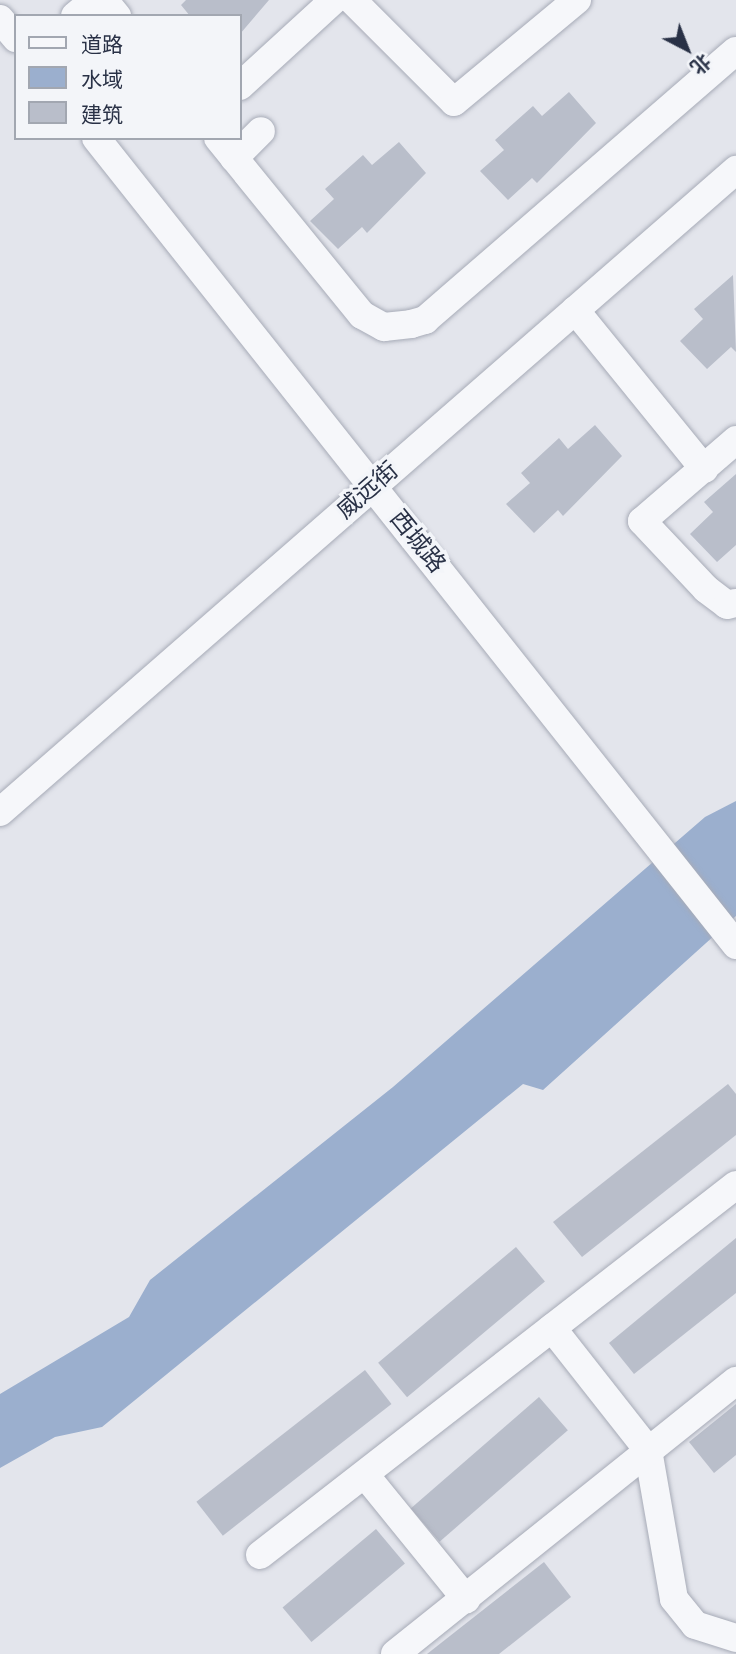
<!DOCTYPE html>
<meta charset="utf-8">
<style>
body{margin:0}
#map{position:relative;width:736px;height:1654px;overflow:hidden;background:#e3e5ec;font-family:Quicksand,"Noto Sans SC",sans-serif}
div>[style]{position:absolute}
.water>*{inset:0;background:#9bafce}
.building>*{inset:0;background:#b9beca;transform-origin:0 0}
.roads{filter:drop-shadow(0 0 2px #a7abb7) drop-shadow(0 0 2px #a7abb7)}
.minor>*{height:28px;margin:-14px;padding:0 14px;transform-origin:14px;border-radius:14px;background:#f6f7fa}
span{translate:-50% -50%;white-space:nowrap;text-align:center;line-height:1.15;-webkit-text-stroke:7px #f3f5f9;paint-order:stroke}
.street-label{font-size:24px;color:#293146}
.legend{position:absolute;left:14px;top:14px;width:228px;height:126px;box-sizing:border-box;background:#f3f5f9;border:2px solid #a2a7b1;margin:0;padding:9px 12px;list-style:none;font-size:21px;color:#293146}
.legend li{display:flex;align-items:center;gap:14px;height:35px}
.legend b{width:35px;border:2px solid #a2a7b1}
.north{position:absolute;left:652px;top:14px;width:70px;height:70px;-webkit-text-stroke:5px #f3f5f9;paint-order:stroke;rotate:138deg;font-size:19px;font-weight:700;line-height:28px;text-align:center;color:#293146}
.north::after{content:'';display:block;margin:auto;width:24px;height:32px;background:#293146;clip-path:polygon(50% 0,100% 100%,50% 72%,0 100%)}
</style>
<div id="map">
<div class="water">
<i style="clip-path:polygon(736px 801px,736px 916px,543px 1090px,523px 1084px,102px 1427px,55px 1437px,0 1468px,0 1394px,129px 1317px,150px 1280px,393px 1087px,705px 817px)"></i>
</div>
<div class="building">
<i style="clip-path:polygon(186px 0,269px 0,240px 34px,240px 16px,190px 16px,181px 5px)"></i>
<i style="clip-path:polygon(569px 92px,596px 123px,537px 183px,532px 178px,508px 200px,480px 171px,504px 150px,495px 140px,533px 106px,542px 116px)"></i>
<i style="clip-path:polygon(399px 142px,426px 173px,367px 233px,362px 227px,338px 249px,310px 221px,334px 199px,325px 189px,363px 155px,372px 165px)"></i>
<i style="clip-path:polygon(733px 275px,736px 352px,731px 347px,707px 369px,680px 341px,703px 319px,694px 309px)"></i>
<i style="clip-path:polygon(595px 425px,622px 456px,563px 516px,558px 510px,534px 533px,506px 504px,530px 483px,521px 473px,559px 438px,568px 449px)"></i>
<i style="clip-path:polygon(736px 474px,736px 545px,717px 562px,690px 534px,713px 512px,704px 502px)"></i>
<i style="clip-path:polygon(728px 1084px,736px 1094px,736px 1135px,582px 1257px,553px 1222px)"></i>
<i style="clip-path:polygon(736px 1238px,736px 1293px,634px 1374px,609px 1343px)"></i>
<i style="left:516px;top:1247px;width:45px;height:180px;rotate:50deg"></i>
<i style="left:365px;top:1370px;width:43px;height:214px;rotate:52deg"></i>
<i style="left:539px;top:1397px;width:44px;height:170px;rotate:49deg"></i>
<i style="clip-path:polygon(736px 1404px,736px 1455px,714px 1473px,689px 1442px)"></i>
<i style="left:376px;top:1529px;width:45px;height:122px;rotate:50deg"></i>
<i style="clip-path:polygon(544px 1562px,571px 1597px,499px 1654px,427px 1654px)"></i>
</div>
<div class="roads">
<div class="minor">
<i style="left:104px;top:0;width:21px;rotate:51deg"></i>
<i style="left:352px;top:0;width:144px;rotate:45deg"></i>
<i style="left:454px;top:102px;width:160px;rotate:-39.7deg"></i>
<i style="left:75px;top:16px;width:25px;rotate:-40deg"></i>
<i style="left:0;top:19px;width:25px;rotate:50deg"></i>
<i style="left:240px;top:86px;width:127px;rotate:-42.5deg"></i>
<i style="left:96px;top:138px;width:1030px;rotate:51.58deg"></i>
<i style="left:218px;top:138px;width:228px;rotate:50.9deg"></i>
<i style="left:362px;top:315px;width:25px;rotate:29deg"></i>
<i style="left:384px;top:327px;width:27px;rotate:-6deg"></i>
<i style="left:411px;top:324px;width:15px;rotate:-16deg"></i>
<i style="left:425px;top:320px;width:411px;rotate:-40.9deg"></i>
<i style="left:234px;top:158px;width:38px;rotate:-45deg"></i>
<i style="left:575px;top:310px;width:205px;rotate:50.9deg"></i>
<i style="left:736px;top:440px;width:124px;rotate:139.2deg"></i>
<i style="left:642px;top:521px;width:93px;rotate:46.7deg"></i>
<i style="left:706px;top:589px;width:26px;rotate:37deg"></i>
<i style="left:727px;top:605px;width:9px;rotate:-13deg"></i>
<i style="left:0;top:812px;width:977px;rotate:-41.1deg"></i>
<i style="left:552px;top:1328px;width:155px;rotate:51.8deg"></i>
<i style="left:648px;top:1450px;width:151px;rotate:80.1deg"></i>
<i style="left:674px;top:1599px;width:33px;rotate:51deg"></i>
<i style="left:695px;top:1625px;width:43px;rotate:17.6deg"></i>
<i style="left:366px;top:1476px;width:159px;rotate:50.9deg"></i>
<i style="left:260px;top:1555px;width:603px;rotate:-37.86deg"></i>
<i style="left:395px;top:1654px;width:437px;rotate:-38.7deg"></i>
</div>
</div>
<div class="street-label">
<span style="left:367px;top:490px;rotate:-41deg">威远街</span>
<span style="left:418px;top:541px;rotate:51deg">西城路</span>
</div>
<ul class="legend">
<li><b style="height:9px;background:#f6f7fa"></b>道路</li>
<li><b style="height:19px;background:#9bafce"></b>水域</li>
<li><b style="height:19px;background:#b9beca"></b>建筑</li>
</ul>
<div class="north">北</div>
</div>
